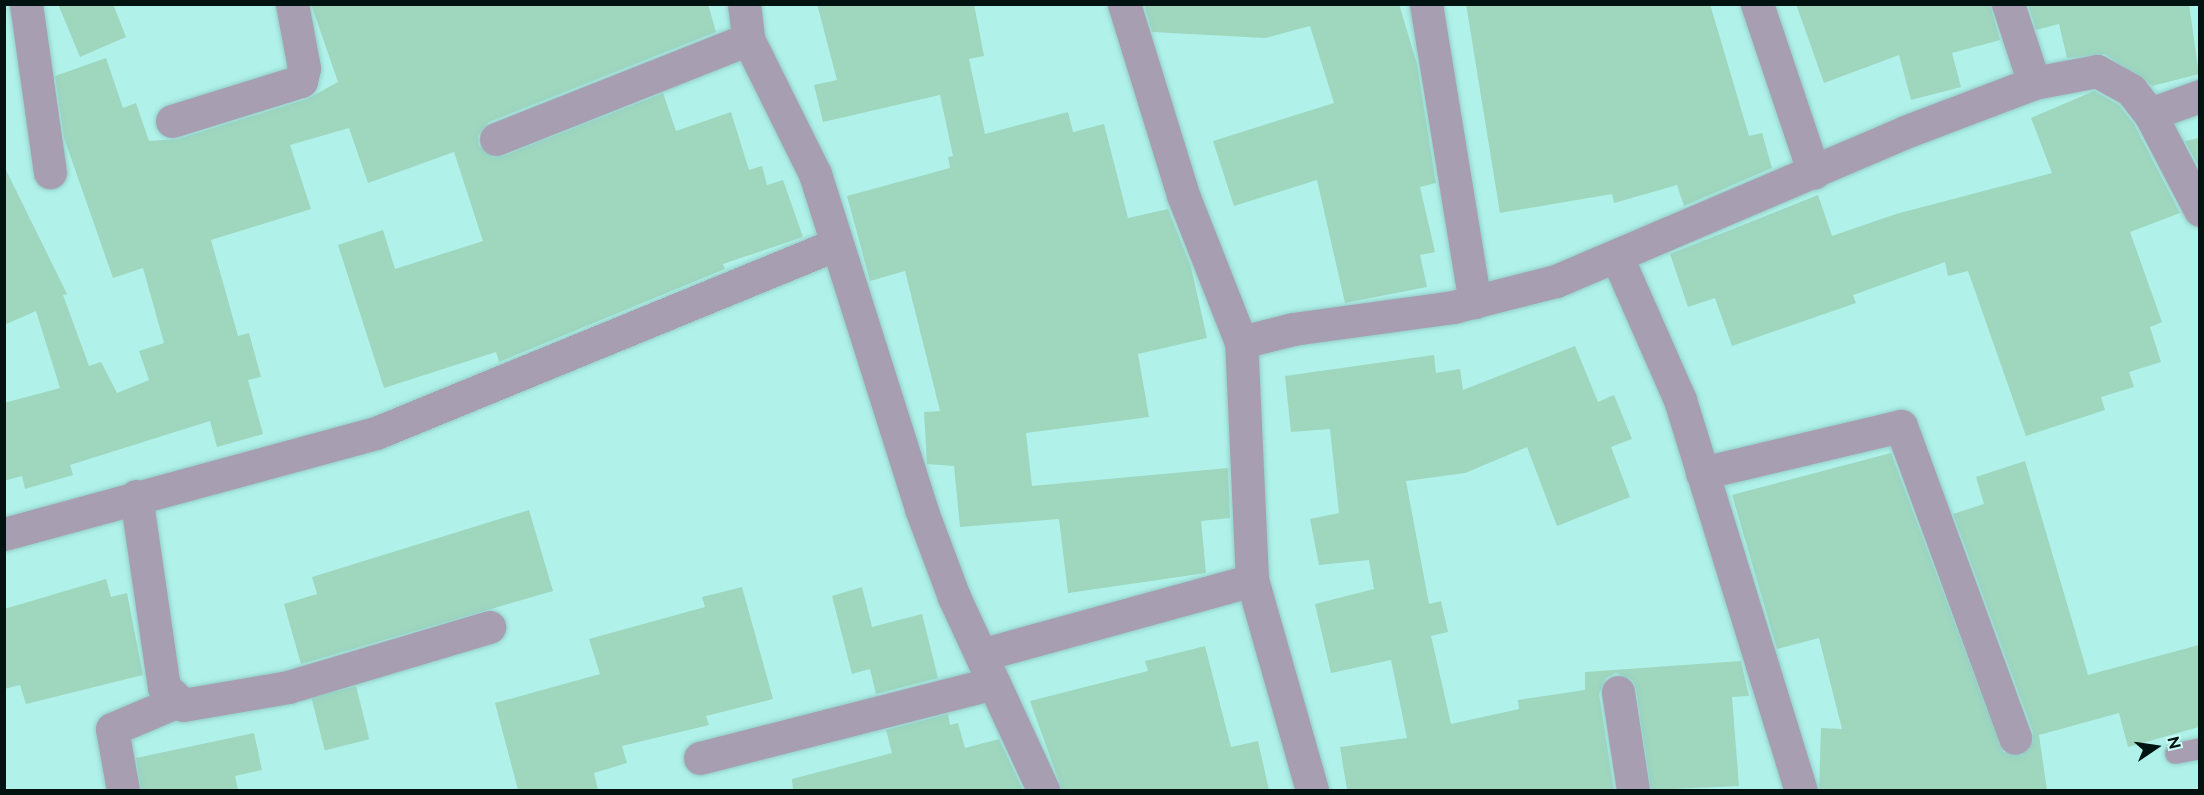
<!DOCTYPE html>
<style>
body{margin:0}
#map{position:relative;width:2204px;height:795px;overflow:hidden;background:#b0f2ea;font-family:Raleway,sans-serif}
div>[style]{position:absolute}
.building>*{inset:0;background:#9ed6be;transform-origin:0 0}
.roads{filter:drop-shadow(0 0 2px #94cec7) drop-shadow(0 0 2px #94cec7)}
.lane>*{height:21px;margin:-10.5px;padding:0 10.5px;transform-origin:10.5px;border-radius:10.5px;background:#a79eb2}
.street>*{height:33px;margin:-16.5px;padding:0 16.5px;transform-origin:16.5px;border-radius:16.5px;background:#a79eb2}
span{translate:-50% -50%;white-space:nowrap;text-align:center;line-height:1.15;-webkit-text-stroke:5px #c8fdf5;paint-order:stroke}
.frame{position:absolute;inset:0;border:6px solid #001311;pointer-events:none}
.north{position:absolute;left:2126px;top:717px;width:60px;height:60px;-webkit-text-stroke:4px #c8fdf5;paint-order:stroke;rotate:77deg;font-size:16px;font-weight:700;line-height:24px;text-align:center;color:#001311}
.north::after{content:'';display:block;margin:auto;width:21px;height:27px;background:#001311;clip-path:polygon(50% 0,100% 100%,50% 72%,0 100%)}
</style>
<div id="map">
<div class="building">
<i style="clip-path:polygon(58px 4px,113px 4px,126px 37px,80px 57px)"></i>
<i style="clip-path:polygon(311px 4px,708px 4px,716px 32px,489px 122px,478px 136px,479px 146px,493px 157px,503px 156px,663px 93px,676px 131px,731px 112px,749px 170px,762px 166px,767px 185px,783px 180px,803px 237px,723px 264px,725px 269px,499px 362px,496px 352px,384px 388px,338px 245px,383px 230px,395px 269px,483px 241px,454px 152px,368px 183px,349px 128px,290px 145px,311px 209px,211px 240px,238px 336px,249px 333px,261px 377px,248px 380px,263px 434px,217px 447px,210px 421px,70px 465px,73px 475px,25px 489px,22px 476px,4px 481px,4px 403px,60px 388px,36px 311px,4px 325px,4px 166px,67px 294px,63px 295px,89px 366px,101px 362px,117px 393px,149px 380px,139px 351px,164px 343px,143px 268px,113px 278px,64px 138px,55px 76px,106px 58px,123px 108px,136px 103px,149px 141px,178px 139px,307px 99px,338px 82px)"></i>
<i style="clip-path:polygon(817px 4px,974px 4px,984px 56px,969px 59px,985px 134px,1068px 112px,1073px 132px,1104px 124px,1128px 218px,1168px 209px,1191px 267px,1207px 338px,1138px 354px,1149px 417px,1026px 433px,1032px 486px,1228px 468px,1230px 518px,1201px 521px,1206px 573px,1068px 593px,1059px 519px,960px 527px,954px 466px,927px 464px,924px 412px,940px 411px,905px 271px,870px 281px,847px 196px,950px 168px,948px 157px,953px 156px,940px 95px,823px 122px,814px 85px,837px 80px)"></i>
<i style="clip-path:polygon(1144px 4px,1399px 4px,1417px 64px,1436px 183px,1420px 187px,1435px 252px,1420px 255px,1427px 287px,1345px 303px,1317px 180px,1234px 206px,1213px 141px,1334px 103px,1310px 26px,1265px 38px,1152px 32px)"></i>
<i style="clip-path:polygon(1466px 4px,1710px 4px,1749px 136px,1762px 133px,1772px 168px,1684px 206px,1677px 185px,1614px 203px,1612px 194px,1500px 213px)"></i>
<i style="clip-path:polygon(1796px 4px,1990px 4px,2000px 40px,1952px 53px,1961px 87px,1911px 100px,1899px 55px,1824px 83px)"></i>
<i style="clip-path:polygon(2028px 4px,2189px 4px,2199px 74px,2152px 86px,2105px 54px,2067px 58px,2059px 24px,2036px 30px)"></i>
<i style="clip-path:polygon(2094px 91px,2119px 105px,2134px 124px,2180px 213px,2130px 232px,2162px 322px,2150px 327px,2161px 362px,2129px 372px,2134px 387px,2101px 397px,2105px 410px,2026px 436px,1968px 271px,1948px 276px,1945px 262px,1853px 295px,1856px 303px,1732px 346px,1715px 298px,1688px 307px,1670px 254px,1818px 195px,1832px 236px,1896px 214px,2052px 173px,2031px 118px)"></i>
<i style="clip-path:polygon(2199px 138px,2199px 168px,2185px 141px)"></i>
<i style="clip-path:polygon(1575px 346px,1598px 402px,1614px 395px,1632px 439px,1611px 447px,1630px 497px,1557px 526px,1527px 447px,1465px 473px,1406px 481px,1429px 604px,1441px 601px,1448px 632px,1431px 636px,1451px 724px,1519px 709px,1518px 700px,1585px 690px,1585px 672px,1741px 661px,1749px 696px,1732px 697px,1739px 786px,1651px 790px,1636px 689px,1632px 680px,1616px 673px,1606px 678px,1599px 694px,1614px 790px,1347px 790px,1340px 747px,1407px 738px,1391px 660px,1331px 673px,1315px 604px,1374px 589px,1369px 560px,1319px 565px,1310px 519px,1339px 513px,1330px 429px,1291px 432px,1285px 376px,1434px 355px,1436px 373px,1460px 369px,1463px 390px)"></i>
<i style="clip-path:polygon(1891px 453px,2003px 752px,2022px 755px,2033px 742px,2033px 732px,1953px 514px,1984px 504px,1976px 477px,2025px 461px,2088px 675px,2199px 645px,2199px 727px,2128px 747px,2119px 713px,2039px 735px,2047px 790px,1819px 790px,1821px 728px,1842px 729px,1819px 638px,1777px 649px,1732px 495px)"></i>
<i style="clip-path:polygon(529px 510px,553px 591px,301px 664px,284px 604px,317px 594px,312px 577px)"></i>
<i style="clip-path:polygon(106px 579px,111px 597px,127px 593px,143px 675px,26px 704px,20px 685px,4px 689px,4px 609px)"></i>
<i style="clip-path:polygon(742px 587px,773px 699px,706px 716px,709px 725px,622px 746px,627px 763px,594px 773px,598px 790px,518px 790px,495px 703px,600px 674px,589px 639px,705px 607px,702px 597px)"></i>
<i style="clip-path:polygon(862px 587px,872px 627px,922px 614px,938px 678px,876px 694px,870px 669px,852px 674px,832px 596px)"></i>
<i style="clip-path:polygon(1205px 646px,1231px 747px,1258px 741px,1269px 790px,1062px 790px,1030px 701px,1148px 671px,1145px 661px)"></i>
<i style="left:356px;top:686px;width:55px;height:46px;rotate:76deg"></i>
<i style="clip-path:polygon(948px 714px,950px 725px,958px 723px,965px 748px,999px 739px,1023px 790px,793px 790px,792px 779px,892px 753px,886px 730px)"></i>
<i style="clip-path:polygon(254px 733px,262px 770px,235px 776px,238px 790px,141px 790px,136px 758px)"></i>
</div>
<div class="roads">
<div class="lane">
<i style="left:2175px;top:753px;width:25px;rotate:-11deg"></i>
</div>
<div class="street">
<i style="left:26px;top:4px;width:170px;rotate:81.9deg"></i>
<i style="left:744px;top:4px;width:35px;rotate:83deg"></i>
<i style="left:748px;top:39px;width:151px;rotate:63.6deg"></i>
<i style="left:815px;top:174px;width:351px;rotate:72.4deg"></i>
<i style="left:921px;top:509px;width:94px;rotate:69.4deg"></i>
<i style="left:954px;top:597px;width:213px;rotate:65.2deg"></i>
<i style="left:1124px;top:4px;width:200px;rotate:72.8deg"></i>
<i style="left:1183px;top:195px;width:158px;rotate:68.5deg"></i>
<i style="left:1426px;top:4px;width:302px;rotate:80.7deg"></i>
<i style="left:1757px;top:4px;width:178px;rotate:71.4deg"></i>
<i style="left:2008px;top:4px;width:83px;rotate:71.8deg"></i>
<i style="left:2150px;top:114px;width:53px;rotate:-19.8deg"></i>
<i style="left:172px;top:121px;width:135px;rotate:-17.2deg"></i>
<i style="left:301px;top:81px;width:13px;rotate:-77deg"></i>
<i style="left:304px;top:68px;width:65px;rotate:-100.6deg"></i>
<i style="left:496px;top:139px;width:271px;rotate:-21.6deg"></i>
<i style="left:1617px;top:257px;width:156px;rotate:66.2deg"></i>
<i style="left:1680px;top:400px;width:408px;rotate:72.8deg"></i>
<i style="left:1702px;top:473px;width:204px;rotate:-13.3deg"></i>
<i style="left:1901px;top:426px;width:332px;rotate:69.9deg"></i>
<i style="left:136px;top:496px;width:193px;rotate:81.7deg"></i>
<i style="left:164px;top:687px;width:26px;rotate:43deg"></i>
<i style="left:183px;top:705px;width:107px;rotate:-9.7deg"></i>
<i style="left:288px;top:687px;width:210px;rotate:-16.6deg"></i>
<i style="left:4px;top:534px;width:385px;rotate:-15.2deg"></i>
<i style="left:376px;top:433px;width:498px;rotate:-22.3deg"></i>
<i style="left:984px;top:654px;width:278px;rotate:-15.4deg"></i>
<i style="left:1618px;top:692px;width:99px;rotate:81.3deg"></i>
<i style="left:700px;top:758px;width:303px;rotate:-14.3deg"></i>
<i style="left:123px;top:790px;width:62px;rotate:-100.2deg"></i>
<i style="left:112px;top:729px;width:69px;rotate:-22.9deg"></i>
<i style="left:1312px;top:790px;width:218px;rotate:-105.9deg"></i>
<i style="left:1252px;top:580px;width:238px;rotate:-92.6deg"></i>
<i style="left:1241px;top:342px;width:54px;rotate:-14deg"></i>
<i style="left:1293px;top:329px;width:162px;rotate:-7.8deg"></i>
<i style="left:1453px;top:307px;width:106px;rotate:-14.2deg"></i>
<i style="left:1556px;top:281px;width:379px;rotate:-23.1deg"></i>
<i style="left:1905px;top:132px;width:138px;rotate:-20.8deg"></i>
<i style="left:2034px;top:83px;width:64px;rotate:-10.8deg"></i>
<i style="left:2097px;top:71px;width:39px;rotate:29deg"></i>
<i style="left:2131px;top:90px;width:31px;rotate:52deg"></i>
<i style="left:2150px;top:114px;width:108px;rotate:62.5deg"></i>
</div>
</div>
<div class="frame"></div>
<div class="north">N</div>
</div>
